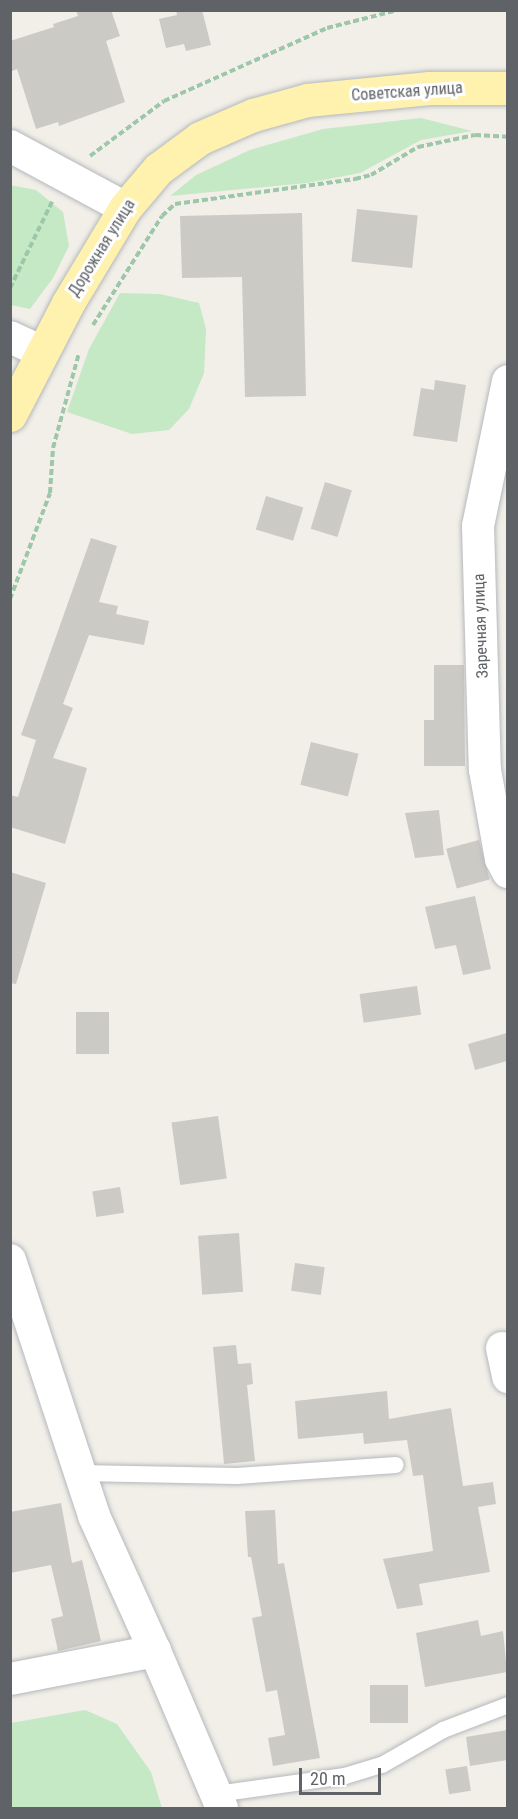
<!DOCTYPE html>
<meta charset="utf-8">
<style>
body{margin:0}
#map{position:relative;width:518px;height:1819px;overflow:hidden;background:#f1efe8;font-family:"Roboto Condensed",sans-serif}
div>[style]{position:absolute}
.green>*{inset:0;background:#c5e8c5}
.building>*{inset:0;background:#cccac5;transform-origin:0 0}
.path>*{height:4px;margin-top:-2px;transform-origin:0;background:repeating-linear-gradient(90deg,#9cc7a9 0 6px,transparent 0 9px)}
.roads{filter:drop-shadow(0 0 2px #b5b8bc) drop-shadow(0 0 2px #b5b8bc)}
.lane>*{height:16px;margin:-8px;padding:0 8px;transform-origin:8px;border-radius:8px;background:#fff}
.street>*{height:32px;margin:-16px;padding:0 16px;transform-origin:16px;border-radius:16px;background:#fff}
.primary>*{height:33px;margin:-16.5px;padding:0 16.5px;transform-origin:16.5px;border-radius:16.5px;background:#fff2af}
span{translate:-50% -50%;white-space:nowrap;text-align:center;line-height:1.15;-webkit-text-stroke:6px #fff;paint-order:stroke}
.street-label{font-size:16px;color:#5f6368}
.frame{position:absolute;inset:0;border:12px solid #5f6368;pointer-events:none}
.scale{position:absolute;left:299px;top:1768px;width:82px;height:27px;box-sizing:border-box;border:3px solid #5f6368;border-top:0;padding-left:8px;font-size:18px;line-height:21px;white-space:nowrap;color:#5f6368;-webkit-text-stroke:4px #fff;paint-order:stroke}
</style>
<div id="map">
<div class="green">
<i style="clip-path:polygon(421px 118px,472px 131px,421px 140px,360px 173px,307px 183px,170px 196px,196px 175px,250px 150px,323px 129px)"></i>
<i style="clip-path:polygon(10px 185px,36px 190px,63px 212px,69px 246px,53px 278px,30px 309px,11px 305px)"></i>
<i style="clip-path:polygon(120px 293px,160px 294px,199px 303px,206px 329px,204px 373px,189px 409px,169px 430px,132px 434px,67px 412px,89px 349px)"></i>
<i style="clip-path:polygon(85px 1710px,117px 1724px,151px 1772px,162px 1808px,11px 1808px,11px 1723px)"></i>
</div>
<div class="building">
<i style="clip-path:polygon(76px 10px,111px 10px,120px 36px,106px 41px,125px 102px,59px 126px,58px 122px,36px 129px,17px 69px,10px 72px,10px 41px,54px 27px,53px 24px,78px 16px)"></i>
<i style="clip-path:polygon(176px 10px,202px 10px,211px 45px,186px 51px,184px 44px,166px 48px,159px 19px,177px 15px)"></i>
<i style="left:357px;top:209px;width:61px;height:53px;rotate:6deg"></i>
<i style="clip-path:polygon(302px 213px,306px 396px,245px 397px,242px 277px,182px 278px,180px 216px)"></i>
<i style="clip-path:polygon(435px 380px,466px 385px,457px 442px,413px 436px,421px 388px,434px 390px)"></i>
<i style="left:325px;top:482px;width:28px;height:49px;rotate:17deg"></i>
<i style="left:266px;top:496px;width:39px;height:35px;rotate:17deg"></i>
<i style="clip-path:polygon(91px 538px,117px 546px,99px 602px,118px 606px,116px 614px,149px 621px,144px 645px,89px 635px,63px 704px,73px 708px,53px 758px,87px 768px,65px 844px,10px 827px,10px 795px,18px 797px,36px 740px,21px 735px)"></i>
<i style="clip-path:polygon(434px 665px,464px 665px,465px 766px,424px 766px,424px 720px,434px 720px)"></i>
<i style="left:311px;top:742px;width:49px;height:44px;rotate:14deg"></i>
<i style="clip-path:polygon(439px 810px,444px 855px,415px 858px,405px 813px)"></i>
<i style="left:479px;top:840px;width:41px;height:34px;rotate:75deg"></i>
<i style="clip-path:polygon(10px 872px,46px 883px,16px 984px,10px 983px)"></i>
<i style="clip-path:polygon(475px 896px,491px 969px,463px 975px,456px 945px,435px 949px,425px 907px)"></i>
<i style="left:417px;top:986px;width:29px;height:58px;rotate:82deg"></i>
<i style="left:76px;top:1012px;width:33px;height:42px"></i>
<i style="clip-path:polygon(507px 1033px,507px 1061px,475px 1070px,468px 1044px)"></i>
<i style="left:218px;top:1116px;width:63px;height:47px;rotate:82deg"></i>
<i style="left:120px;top:1187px;width:26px;height:28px;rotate:81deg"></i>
<i style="left:239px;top:1233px;width:59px;height:41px;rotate:86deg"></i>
<i style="left:295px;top:1263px;width:30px;height:28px;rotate:8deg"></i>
<i style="clip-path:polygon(236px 1345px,238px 1364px,251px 1363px,253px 1384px,247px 1385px,255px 1461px,224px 1464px,213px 1347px)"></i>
<i style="clip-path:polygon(387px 1391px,389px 1419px,451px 1408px,463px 1486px,493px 1482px,496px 1504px,478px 1507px,490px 1572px,419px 1584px,423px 1605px,397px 1609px,383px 1559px,433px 1551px,423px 1475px,413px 1476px,407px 1440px,364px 1444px,363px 1433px,298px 1439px,295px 1401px)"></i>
<i style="clip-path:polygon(61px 1503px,72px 1563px,82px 1560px,101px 1641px,58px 1651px,51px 1619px,63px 1616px,51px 1565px,10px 1573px,10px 1512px)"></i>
<i style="clip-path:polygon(275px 1510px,278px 1564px,284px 1563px,320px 1758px,273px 1766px,268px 1738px,285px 1735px,277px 1690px,266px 1692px,252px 1618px,262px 1616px,251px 1557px,248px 1557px,245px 1511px)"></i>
<i style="clip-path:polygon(478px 1620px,481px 1636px,503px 1631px,507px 1672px,425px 1687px,416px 1633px)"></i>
<i style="left:370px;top:1685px;width:38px;height:38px"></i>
<i style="clip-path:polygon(507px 1730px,507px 1760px,470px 1766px,466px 1737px)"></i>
<i style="left:467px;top:1766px;width:25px;height:22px;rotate:81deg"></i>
</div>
<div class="path">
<i style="left:90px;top:156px;width:92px;rotate:-36.6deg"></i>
<i style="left:164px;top:101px;width:179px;rotate:-24.1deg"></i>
<i style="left:327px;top:28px;width:73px;rotate:-14.2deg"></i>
<i style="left:10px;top:288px;width:96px;rotate:-64deg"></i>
<i style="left:93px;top:325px;width:129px;rotate:-57.7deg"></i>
<i style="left:162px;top:216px;width:18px;rotate:-43deg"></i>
<i style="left:175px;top:204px;width:182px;rotate:-7.9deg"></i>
<i style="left:355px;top:179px;width:16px;rotate:-14deg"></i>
<i style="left:371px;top:175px;width:55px;rotate:-30.8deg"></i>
<i style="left:418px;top:147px;width:58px;rotate:-11.9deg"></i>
<i style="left:475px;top:135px;width:33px;rotate:3deg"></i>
<i style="left:10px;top:599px;width:113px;rotate:-69.3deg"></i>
<i style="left:50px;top:493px;width:45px;rotate:-86.2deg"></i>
<i style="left:53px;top:448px;width:98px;rotate:-74.7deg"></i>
</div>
<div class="roads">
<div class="lane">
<i style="left:79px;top:1473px;width:158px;rotate:1.1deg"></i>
<i style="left:237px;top:1476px;width:159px;rotate:-4deg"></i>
<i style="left:217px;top:1794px;width:129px;rotate:-8deg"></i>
<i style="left:345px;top:1776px;width:39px;rotate:-17deg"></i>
<i style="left:382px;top:1765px;width:70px;rotate:-29.8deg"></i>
<i style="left:443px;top:1730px;width:70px;rotate:-21deg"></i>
</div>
<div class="street">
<i style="left:10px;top:146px;width:131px;rotate:28.3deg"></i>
<i style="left:10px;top:337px;width:35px;rotate:25deg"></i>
<i style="left:508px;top:381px;width:148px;rotate:101.7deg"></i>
<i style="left:478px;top:526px;width:244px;rotate:88.4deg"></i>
<i style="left:485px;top:770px;width:90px;rotate:79.8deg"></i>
<i style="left:501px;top:859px;width:15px;rotate:62deg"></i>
<i style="left:10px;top:1260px;width:269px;rotate:71.8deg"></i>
<i style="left:94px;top:1516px;width:148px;rotate:65.7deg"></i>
<i style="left:502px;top:1348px;width:30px;rotate:78deg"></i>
<i style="left:10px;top:1679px;width:148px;rotate:-10.9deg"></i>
<i style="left:155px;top:1651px;width:171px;rotate:66.9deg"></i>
</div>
<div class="primary">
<i style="left:10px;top:415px;width:126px;rotate:-62.6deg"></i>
<i style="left:68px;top:303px;width:111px;rotate:-59deg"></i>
<i style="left:125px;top:208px;width:51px;rotate:-49.8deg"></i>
<i style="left:158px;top:169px;width:52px;rotate:-36.4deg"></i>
<i style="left:200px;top:138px;width:58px;rotate:-23.5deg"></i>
<i style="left:253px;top:115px;width:56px;rotate:-15.5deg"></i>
<i style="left:307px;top:100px;width:123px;rotate:-5.6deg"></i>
<i style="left:429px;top:88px;width:79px"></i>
</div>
</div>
<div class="street-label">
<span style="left:407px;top:92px;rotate:-4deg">Советская улица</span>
<span style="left:102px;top:248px;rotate:-58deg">Дорожная улица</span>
<span style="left:481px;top:626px;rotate:-92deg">Заречная улица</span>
</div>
<div class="frame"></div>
<div class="scale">20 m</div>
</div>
